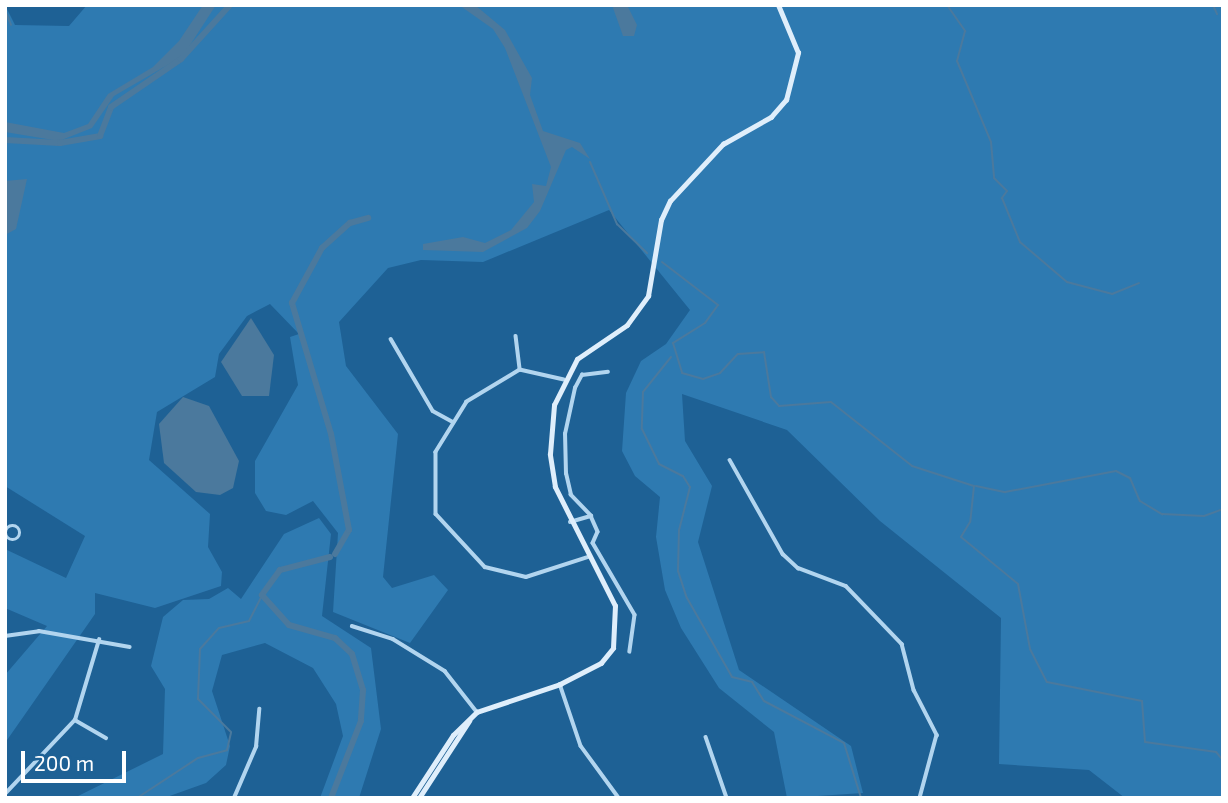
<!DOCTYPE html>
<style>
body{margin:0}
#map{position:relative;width:1228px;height:803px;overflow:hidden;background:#1e6195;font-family:"Exo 2",sans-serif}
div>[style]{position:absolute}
.green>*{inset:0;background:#2e7ab1}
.water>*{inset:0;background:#4b799d}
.stream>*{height:2px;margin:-1px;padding:0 1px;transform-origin:1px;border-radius:1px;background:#4b799d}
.river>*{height:6px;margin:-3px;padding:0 3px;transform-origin:3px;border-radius:3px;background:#4b799d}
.street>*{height:3.5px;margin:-1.75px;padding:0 1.75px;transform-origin:1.75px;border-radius:1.75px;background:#b2d5ef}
.street>.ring{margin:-1.75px;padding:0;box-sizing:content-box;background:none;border:3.5px solid #b2d5ef;border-radius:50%}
.secondary>*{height:4.5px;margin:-2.25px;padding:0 2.25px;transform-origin:2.25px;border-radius:2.25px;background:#dfeefb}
span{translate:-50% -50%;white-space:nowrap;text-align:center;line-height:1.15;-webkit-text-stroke:6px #1e6195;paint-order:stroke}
.frame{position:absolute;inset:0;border:7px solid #fff;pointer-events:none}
.scale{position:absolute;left:21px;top:751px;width:105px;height:32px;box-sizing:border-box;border:4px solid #fff;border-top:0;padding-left:9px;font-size:21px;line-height:24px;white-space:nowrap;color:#fff;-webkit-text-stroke:5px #1e6195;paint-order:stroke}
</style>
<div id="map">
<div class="green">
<i style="clip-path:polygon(5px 5px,15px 25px,69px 26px,87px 5px,1223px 5px,1223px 798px,1125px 798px,1089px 770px,999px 764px,1001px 618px,880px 521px,787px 430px,682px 394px,685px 441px,712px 486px,698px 542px,739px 670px,851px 746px,863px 793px,787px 798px,774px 732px,719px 688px,681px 628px,665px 590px,656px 537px,660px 497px,635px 476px,622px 451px,626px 393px,641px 361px,666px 344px,690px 310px,609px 210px,483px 262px,421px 260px,388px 268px,339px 322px,346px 366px,398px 434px,383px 577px,392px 588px,434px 575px,448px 590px,410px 643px,333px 612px,338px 533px,313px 501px,286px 515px,266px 511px,255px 493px,255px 461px,298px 385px,290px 337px,299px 334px,270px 304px,247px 316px,219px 354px,215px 377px,157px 412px,149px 460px,210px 514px,208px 547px,222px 572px,221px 586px,155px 608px,95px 593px,95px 614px,5px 743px,5px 675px,47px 626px,5px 608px,5px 549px,66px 578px,85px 536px,5px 486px)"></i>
<i style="clip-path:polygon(319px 518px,331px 534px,322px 616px,371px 648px,381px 729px,359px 798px,320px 798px,343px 736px,336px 704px,313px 668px,265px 643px,222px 655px,212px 691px,230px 746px,226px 765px,206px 783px,164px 798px,74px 798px,163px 754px,165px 689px,151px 666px,163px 617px,183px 600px,209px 599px,228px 588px,241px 599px,284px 534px)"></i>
</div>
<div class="water">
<i style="clip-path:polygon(203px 5px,216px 5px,183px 56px,114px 96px,92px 128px,59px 141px,5px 132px,5px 122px,64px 133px,88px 124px,108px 94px,153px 67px,179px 41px)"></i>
<i style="clip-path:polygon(459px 5px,475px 5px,505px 30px,532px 78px,530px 95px,543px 131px,580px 143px,590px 159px,572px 147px,566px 150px,540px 211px,527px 228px,483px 252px,423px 250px,423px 244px,463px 237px,485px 243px,511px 230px,534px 202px,532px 184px,546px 186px,551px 167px,505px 48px,493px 29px)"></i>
<i style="clip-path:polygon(612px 5px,627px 5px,637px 25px,634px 36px,623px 36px)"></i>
<i style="clip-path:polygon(27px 179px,16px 229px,5px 235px,5px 181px)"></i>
<i style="clip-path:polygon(251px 318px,274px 355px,269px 396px,242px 396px,221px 362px)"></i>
<i style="clip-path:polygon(183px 397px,209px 406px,239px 461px,233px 488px,220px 495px,196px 492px,164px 463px,159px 424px)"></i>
</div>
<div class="stream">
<i style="left:947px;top:5px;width:32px;rotate:55deg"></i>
<i style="left:965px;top:31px;width:31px;rotate:105deg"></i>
<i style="left:957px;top:61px;width:88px;rotate:67.2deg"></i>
<i style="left:991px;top:142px;width:36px;rotate:85deg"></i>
<i style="left:994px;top:178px;width:18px;rotate:45deg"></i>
<i style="left:1007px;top:191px;width:9px;rotate:126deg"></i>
<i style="left:1002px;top:198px;width:48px;rotate:67.8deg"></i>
<i style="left:1020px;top:242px;width:62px;rotate:40.4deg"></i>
<i style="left:1067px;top:282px;width:47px;rotate:14.9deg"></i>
<i style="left:1112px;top:294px;width:29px;rotate:-22deg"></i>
<i style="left:1213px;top:5px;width:10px;rotate:66deg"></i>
<i style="left:5px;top:10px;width:16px;rotate:68deg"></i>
<i style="left:590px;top:162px;width:68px;rotate:66.5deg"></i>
<i style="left:617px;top:224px;width:42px;rotate:44deg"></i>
<i style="left:662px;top:262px;width:71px;rotate:37.5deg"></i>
<i style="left:718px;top:305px;width:22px;rotate:126deg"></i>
<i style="left:705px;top:323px;width:38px;rotate:148deg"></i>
<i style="left:673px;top:343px;width:31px;rotate:73deg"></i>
<i style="left:682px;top:373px;width:22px;rotate:16deg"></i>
<i style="left:703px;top:379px;width:18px;rotate:-19deg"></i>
<i style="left:720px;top:373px;width:26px;rotate:-47deg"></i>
<i style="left:738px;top:354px;width:26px;rotate:-4deg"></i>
<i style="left:764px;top:352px;width:46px;rotate:81.2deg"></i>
<i style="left:771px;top:397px;width:12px;rotate:48deg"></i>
<i style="left:779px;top:406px;width:52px;rotate:-4.4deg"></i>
<i style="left:831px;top:402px;width:103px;rotate:38.3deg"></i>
<i style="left:912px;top:466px;width:65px;rotate:17.9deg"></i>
<i style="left:974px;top:486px;width:36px;rotate:96deg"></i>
<i style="left:970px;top:522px;width:17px;rotate:121deg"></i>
<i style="left:961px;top:537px;width:74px;rotate:39.5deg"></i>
<i style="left:1018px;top:584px;width:66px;rotate:79.5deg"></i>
<i style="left:1030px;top:649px;width:37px;rotate:63deg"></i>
<i style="left:1047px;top:682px;width:97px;rotate:11.3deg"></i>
<i style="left:1142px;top:701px;width:41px;rotate:85.8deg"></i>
<i style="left:1145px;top:742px;width:72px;rotate:8deg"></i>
<i style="left:1216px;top:752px;width:11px;rotate:49deg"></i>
<i style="left:671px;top:357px;width:45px;rotate:128.7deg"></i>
<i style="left:643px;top:392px;width:37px;rotate:92deg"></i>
<i style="left:642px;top:429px;width:39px;rotate:64deg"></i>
<i style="left:659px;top:464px;width:27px;rotate:27deg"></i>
<i style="left:683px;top:476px;width:13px;rotate:58deg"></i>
<i style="left:690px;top:487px;width:44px;rotate:104.3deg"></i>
<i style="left:679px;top:530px;width:41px;rotate:91.4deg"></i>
<i style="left:678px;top:571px;width:28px;rotate:72deg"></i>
<i style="left:687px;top:598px;width:91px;rotate:60.3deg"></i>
<i style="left:732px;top:677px;width:21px;rotate:14deg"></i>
<i style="left:752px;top:682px;width:22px;rotate:58deg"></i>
<i style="left:764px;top:701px;width:90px;rotate:27.7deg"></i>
<i style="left:844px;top:743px;width:58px;rotate:72.8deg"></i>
<i style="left:976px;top:486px;width:30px;rotate:12deg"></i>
<i style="left:1005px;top:492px;width:113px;rotate:-10.7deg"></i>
<i style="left:1116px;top:471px;width:16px;rotate:27deg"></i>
<i style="left:1130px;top:478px;width:25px;rotate:67deg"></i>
<i style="left:1140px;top:501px;width:26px;rotate:31deg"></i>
<i style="left:1162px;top:514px;width:42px;rotate:2.7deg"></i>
<i style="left:1204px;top:516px;width:20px;rotate:-20deg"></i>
<i style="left:137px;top:798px;width:73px;rotate:-33.3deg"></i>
<i style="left:198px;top:758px;width:30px;rotate:-15deg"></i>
<i style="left:227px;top:750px;width:18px;rotate:-77deg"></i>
<i style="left:231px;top:732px;width:47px;rotate:-135deg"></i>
<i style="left:198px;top:699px;width:50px;rotate:-87.7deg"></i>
<i style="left:200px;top:649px;width:28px;rotate:-48deg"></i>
<i style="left:219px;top:628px;width:31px;rotate:-13deg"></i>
<i style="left:249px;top:621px;width:29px;rotate:-63deg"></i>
</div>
<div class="river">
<i style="left:5px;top:140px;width:55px;rotate:3.1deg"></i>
<i style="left:60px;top:143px;width:41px;rotate:-9.9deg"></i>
<i style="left:100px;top:136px;width:31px;rotate:-69deg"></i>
<i style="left:111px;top:107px;width:85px;rotate:-34.4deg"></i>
<i style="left:181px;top:59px;width:73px;rotate:-47.8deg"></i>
<i style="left:335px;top:554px;width:28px;rotate:-60deg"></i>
<i style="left:349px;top:530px;width:98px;rotate:-100.6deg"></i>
<i style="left:331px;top:434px;width:137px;rotate:-106.6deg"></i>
<i style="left:292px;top:303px;width:63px;rotate:-61.4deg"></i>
<i style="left:322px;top:248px;width:38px;rotate:-42deg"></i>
<i style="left:350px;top:223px;width:19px;rotate:-16deg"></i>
<i style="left:330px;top:557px;width:52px;rotate:165.4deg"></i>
<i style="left:280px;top:570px;width:31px;rotate:126deg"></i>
<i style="left:262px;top:595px;width:40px;rotate:48deg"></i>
<i style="left:289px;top:625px;width:48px;rotate:15.8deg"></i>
<i style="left:335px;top:638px;width:23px;rotate:43deg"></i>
<i style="left:352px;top:654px;width:38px;rotate:73deg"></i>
<i style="left:363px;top:690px;width:31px;rotate:94deg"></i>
<i style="left:361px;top:721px;width:83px;rotate:111.3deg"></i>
</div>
<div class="street">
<i style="left:516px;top:336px;width:34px;rotate:83deg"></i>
<i style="left:391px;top:339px;width:83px;rotate:59.7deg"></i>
<i style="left:433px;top:411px;width:23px;rotate:29deg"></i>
<i style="left:564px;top:380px;width:45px;rotate:-167.2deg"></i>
<i style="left:520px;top:370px;width:62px;rotate:148.9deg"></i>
<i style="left:467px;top:402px;width:59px;rotate:121.8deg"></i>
<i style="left:436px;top:452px;width:62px;rotate:90deg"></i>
<i style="left:436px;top:514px;width:72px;rotate:47.2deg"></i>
<i style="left:485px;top:567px;width:42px;rotate:13.7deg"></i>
<i style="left:526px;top:577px;width:65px;rotate:-17.9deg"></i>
<i style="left:730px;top:460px;width:108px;rotate:60.6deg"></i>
<i style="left:783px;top:554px;width:21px;rotate:43deg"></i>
<i style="left:798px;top:568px;width:51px;rotate:20.6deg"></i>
<i style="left:846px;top:586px;width:81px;rotate:46deg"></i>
<i style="left:902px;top:644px;width:48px;rotate:75.4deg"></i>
<i style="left:914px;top:690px;width:51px;rotate:62.9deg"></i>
<i style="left:937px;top:735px;width:65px;rotate:105.1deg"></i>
<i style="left:591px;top:516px;width:17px;rotate:66deg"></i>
<i style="left:598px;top:532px;width:12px;rotate:114deg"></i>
<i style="left:593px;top:543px;width:83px;rotate:59.7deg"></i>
<i style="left:635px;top:615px;width:37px;rotate:98deg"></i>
<i style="left:570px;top:522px;width:22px;rotate:-16deg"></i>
<i style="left:591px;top:516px;width:29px;rotate:-134deg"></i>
<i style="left:571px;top:495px;width:22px;rotate:-103deg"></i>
<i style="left:566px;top:474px;width:40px;rotate:-91.4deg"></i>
<i style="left:565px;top:434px;width:47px;rotate:-77.7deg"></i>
<i style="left:575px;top:388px;width:15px;rotate:-62deg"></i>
<i style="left:582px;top:375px;width:26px;rotate:-7deg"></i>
<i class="ring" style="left:6px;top:526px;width:10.5px;height:10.5px"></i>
<i style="left:352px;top:626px;width:43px;rotate:17.6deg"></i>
<i style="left:393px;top:639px;width:61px;rotate:31.6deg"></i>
<i style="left:445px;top:671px;width:52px;rotate:52deg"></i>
<i style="left:5px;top:636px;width:34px;rotate:-8deg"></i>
<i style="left:39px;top:631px;width:92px;rotate:10deg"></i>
<i style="left:560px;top:684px;width:65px;rotate:71.3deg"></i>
<i style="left:581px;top:746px;width:64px;rotate:53.8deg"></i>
<i style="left:75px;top:720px;width:36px;rotate:30deg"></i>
<i style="left:706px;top:737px;width:65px;rotate:71deg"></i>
<i style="left:5px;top:794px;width:102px;rotate:-46.6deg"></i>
<i style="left:75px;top:720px;width:84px;rotate:-73.3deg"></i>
<i style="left:234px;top:798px;width:56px;rotate:-66.7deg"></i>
<i style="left:256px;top:747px;width:38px;rotate:-85deg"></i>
</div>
<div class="secondary">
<i style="left:412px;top:798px;width:75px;rotate:-56.9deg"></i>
<i style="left:453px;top:735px;width:33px;rotate:-44deg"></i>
<i style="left:477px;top:712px;width:88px;rotate:-18.6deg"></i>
<i style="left:560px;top:684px;width:46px;rotate:-27.1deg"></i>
<i style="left:601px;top:663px;width:19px;rotate:-51deg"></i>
<i style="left:613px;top:648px;width:42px;rotate:-87.3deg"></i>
<i style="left:615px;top:606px;width:133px;rotate:-116.8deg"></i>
<i style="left:555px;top:487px;width:33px;rotate:-99deg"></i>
<i style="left:550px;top:454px;width:49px;rotate:-85.3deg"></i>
<i style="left:554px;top:405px;width:51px;rotate:-63.4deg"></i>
<i style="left:577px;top:359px;width:60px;rotate:-34.2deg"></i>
<i style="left:627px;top:325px;width:36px;rotate:-54deg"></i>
<i style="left:648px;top:296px;width:77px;rotate:-80.3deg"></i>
<i style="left:661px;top:220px;width:21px;rotate:-65deg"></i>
<i style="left:670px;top:201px;width:78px;rotate:-47.1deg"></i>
<i style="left:723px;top:144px;width:55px;rotate:-29.4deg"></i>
<i style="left:771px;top:117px;width:23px;rotate:-49deg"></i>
<i style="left:786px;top:100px;width:49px;rotate:-75.7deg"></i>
<i style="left:798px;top:53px;width:52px;rotate:-112.6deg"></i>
<i style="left:419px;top:798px;width:92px;rotate:-57deg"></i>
</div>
<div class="frame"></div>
<div class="scale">200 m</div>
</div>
